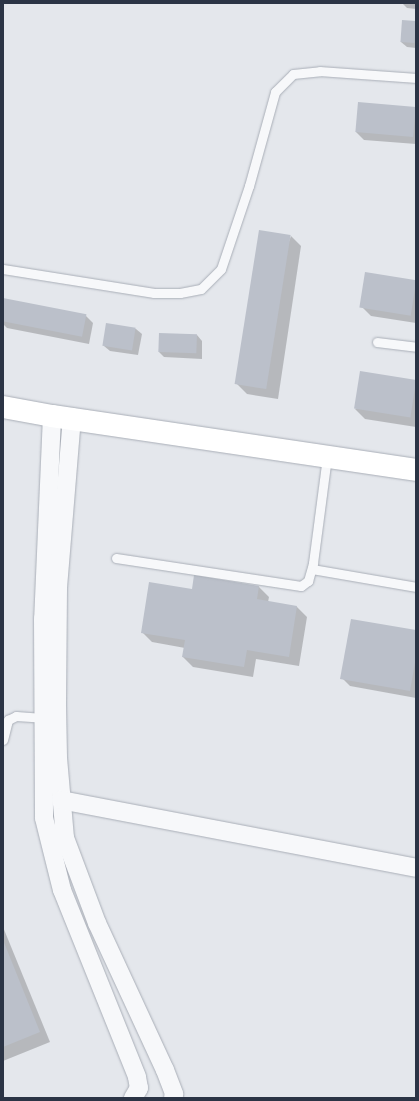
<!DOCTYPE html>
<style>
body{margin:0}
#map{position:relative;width:419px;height:1101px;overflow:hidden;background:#e4e7ec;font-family:"Work Sans",sans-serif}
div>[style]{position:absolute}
.shadow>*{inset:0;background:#0003}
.building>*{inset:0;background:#bbc0ca;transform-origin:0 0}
.roads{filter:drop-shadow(0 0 1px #a9aeb7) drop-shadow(0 0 1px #a9aeb7)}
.lane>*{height:9px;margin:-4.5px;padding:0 4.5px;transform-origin:4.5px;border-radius:4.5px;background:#f7f8fa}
.street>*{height:18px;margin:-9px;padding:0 9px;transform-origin:9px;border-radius:9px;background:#f7f8fa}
.secondary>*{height:22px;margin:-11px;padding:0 11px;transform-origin:11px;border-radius:11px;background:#fff}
span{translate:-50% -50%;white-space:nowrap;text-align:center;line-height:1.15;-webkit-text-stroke:3.5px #f4f6f9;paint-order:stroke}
.frame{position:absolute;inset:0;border:4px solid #2b3445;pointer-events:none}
</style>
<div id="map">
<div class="shadow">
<i style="clip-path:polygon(402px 3px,416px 3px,416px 9px,407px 8px)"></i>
<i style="clip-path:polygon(416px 22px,416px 48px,407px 47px,401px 42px)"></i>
<i style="clip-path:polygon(416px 108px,416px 144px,364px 140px,356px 132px)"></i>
<i style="clip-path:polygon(291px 236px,301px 246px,278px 399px,247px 394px,237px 384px)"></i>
<i style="clip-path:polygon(416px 281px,416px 323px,371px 316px,361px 306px)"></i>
<i style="clip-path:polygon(3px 299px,85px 315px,93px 323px,89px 344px,7px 328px,3px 324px)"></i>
<i style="clip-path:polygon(107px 325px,136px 329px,142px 334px,138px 355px,110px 351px,104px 346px)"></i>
<i style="clip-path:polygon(197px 335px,202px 341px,202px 359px,164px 357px,159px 352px)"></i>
<i style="clip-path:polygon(416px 381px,416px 427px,365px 419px,355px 409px)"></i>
<i style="clip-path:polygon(259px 587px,269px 597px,268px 602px,297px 607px,307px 617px,299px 666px,256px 659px,253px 677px,193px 667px,183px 657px,185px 648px,152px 642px,142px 632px,193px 590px)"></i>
<i style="clip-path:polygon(416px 631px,416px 698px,350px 686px,342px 678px)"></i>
<i style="clip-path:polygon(3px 927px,50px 1042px,3px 1061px)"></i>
</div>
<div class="building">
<i style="left:402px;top:20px;width:14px;height:22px;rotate:4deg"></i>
<i style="left:358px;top:102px;width:58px;height:30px;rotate:5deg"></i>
<i style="left:259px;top:230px;width:32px;height:156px;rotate:9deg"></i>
<i style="left:365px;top:272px;width:52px;height:36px;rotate:9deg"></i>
<i style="left:3px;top:298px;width:85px;height:23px;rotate:11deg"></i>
<i style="left:106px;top:323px;width:30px;height:23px;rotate:9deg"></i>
<i style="left:159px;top:333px;width:38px;height:19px;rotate:2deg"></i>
<i style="left:360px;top:371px;width:57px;height:38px;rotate:9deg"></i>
<i style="clip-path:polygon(194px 575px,259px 586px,257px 599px,297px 606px,289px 657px,247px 650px,244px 667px,182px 657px,185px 640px,141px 633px,149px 582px,192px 589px)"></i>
<i style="clip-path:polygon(351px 619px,416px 630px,416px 657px,410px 691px,340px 679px)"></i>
<i style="clip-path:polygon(3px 940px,40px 1032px,3px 1047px)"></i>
</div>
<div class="roads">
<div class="lane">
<i style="left:3px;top:269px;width:153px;rotate:9deg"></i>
<i style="left:154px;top:293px;width:26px"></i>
<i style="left:180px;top:293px;width:21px;rotate:-11deg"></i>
<i style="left:201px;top:289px;width:28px;rotate:-45deg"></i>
<i style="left:221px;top:269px;width:88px;rotate:-71.4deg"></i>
<i style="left:249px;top:186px;width:98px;rotate:-74.5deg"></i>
<i style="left:275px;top:92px;width:25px;rotate:-45deg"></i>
<i style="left:293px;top:74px;width:27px;rotate:-6deg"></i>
<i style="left:320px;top:71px;width:96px;rotate:4.2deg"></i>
<i style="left:377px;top:342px;width:39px;rotate:7deg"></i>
<i style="left:116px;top:558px;width:187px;rotate:8.6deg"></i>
<i style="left:301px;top:586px;width:9px;rotate:-36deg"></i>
<i style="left:308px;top:581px;width:19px;rotate:-74deg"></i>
<i style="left:313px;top:563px;width:108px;rotate:-82.5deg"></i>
<i style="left:312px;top:569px;width:106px;rotate:9.8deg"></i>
<i style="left:3px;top:740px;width:21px;rotate:-76deg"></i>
<i style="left:8px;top:720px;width:9px;rotate:-27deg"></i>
<i style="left:16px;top:716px;width:27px;rotate:4deg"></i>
</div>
<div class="street">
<i style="left:52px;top:416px;width:203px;rotate:92.5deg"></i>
<i style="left:43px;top:619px;width:199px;rotate:89.7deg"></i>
<i style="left:44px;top:818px;width:74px;rotate:76deg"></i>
<i style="left:62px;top:890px;width:201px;rotate:68.1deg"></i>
<i style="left:137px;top:1077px;width:11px;rotate:80deg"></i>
<i style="left:139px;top:1088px;width:12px;rotate:121deg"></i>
<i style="left:72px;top:417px;width:172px;rotate:94.7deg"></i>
<i style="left:58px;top:588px;width:118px;rotate:90.5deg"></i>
<i style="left:57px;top:706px;width:52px;rotate:88.9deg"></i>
<i style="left:58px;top:758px;width:80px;rotate:85deg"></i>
<i style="left:65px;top:838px;width:91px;rotate:69.4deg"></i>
<i style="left:97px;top:923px;width:162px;rotate:65.2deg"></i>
<i style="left:165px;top:1070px;width:26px;rotate:69deg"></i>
<i style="left:174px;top:1094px;width:4px;rotate:104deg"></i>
<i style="left:61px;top:800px;width:361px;rotate:10.8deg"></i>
</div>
<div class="secondary">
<i style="left:3px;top:407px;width:50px;rotate:10.4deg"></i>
<i style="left:52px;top:416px;width:368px;rotate:8.4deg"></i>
</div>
</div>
<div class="frame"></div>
</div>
